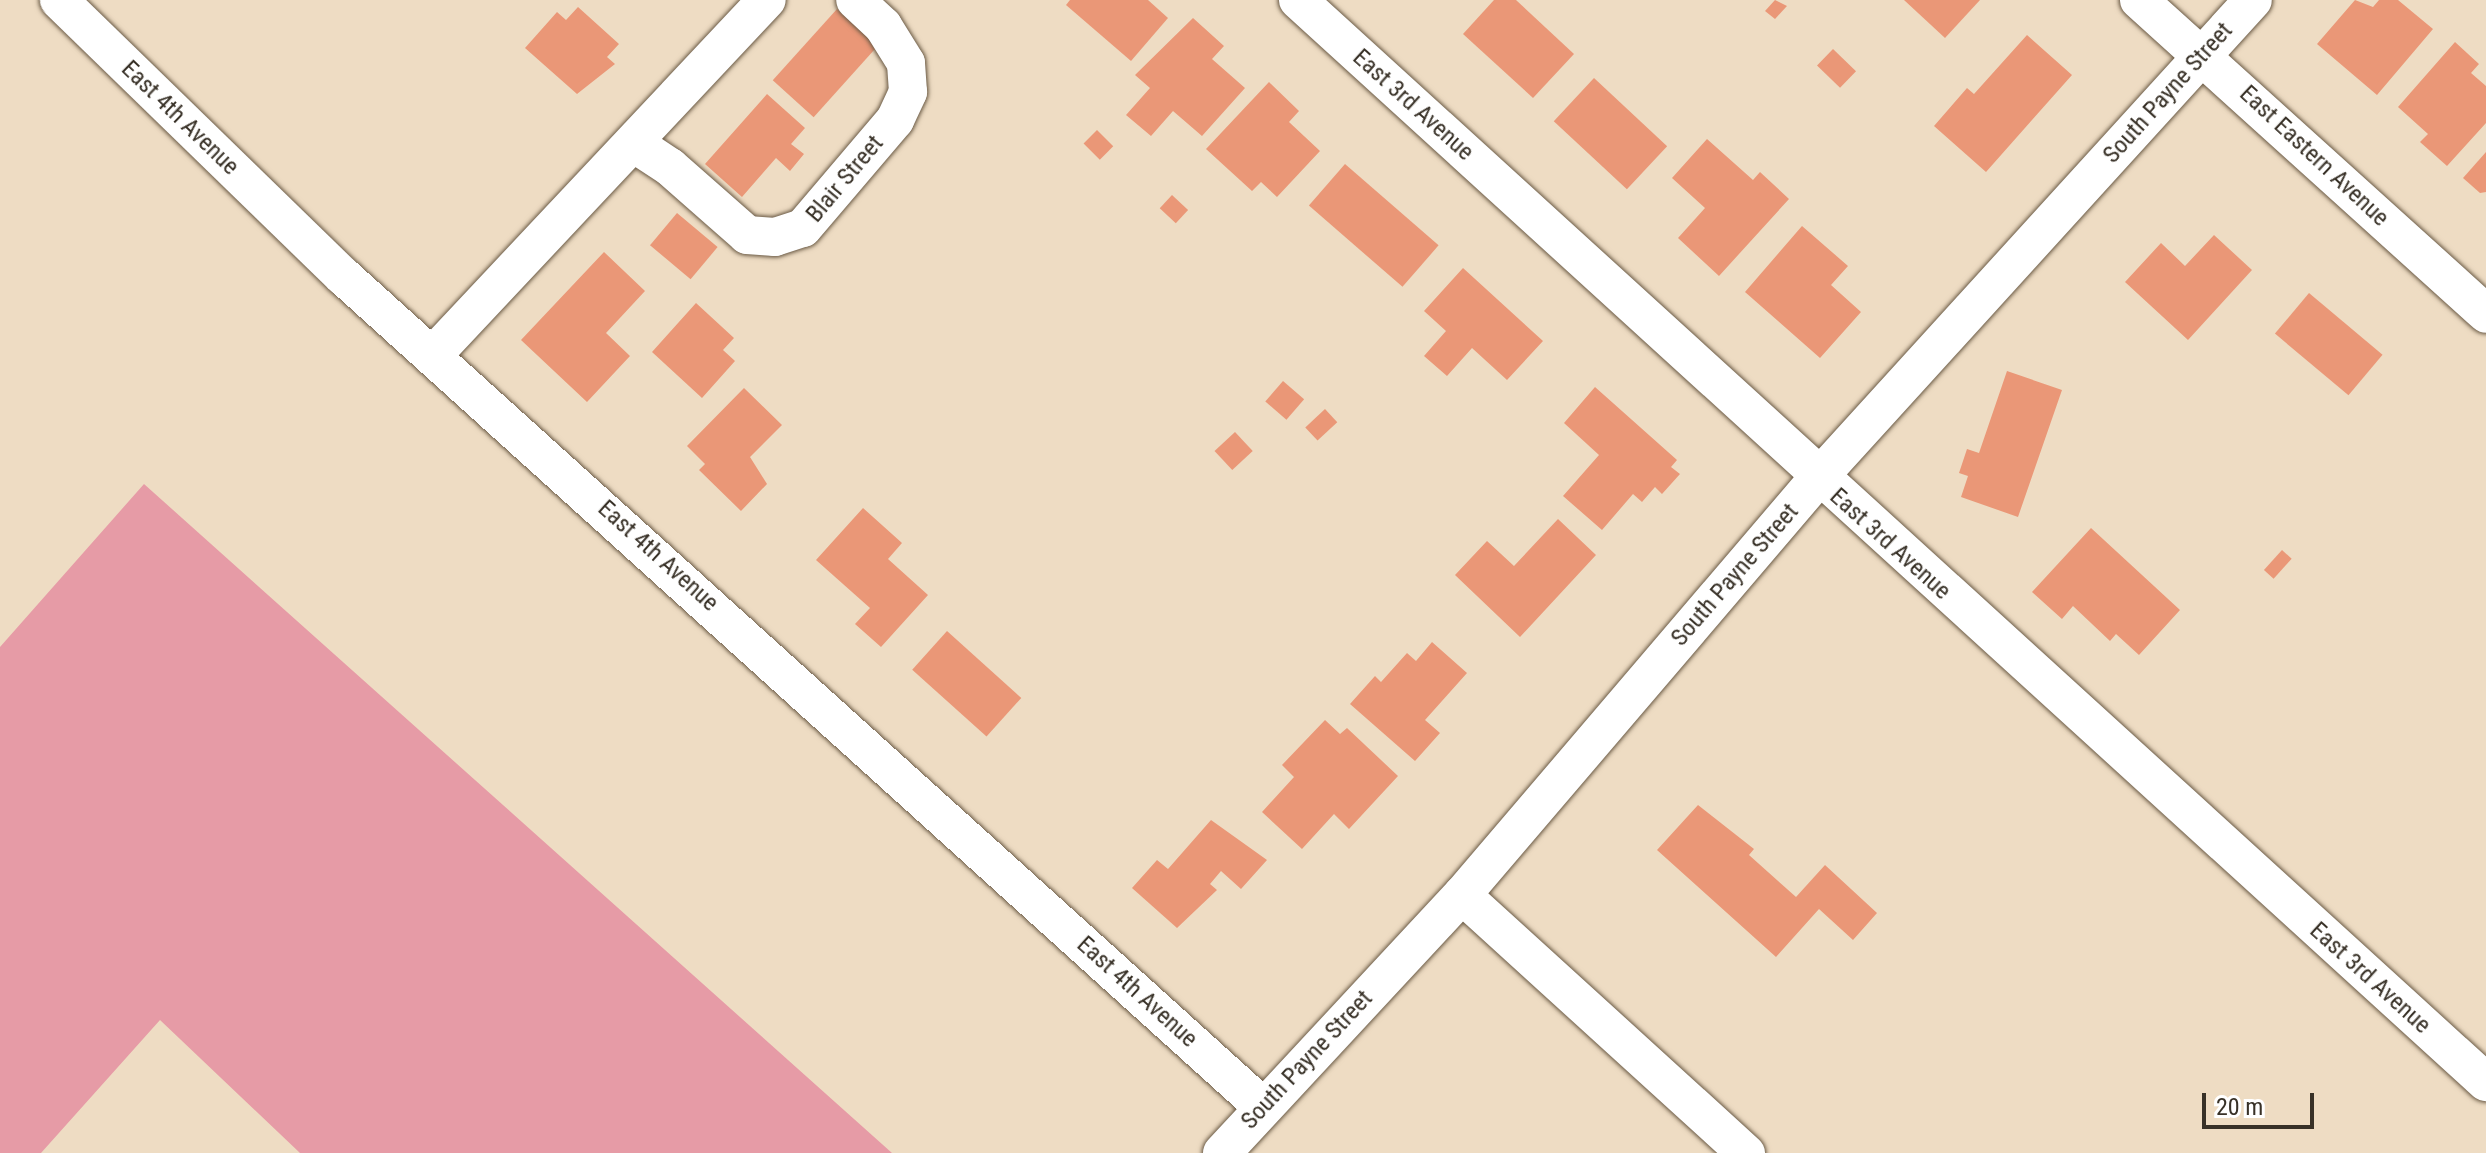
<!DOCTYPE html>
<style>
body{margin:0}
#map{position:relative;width:2486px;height:1153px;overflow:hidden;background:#eedcc3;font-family:"Roboto Condensed",sans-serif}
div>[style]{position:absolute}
.green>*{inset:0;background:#e69ba6}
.building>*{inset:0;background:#ea9777;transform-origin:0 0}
.roads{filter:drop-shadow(0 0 2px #6a5a45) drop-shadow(0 0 2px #6a5a45)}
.minor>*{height:38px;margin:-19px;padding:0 19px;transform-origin:19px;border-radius:19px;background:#fff}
span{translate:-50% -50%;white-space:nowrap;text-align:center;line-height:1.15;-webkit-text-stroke:6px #fff;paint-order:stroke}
.street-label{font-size:24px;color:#383127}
.scale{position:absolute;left:2202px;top:1093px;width:112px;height:36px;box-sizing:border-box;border:4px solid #383127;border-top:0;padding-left:10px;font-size:24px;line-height:28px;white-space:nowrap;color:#383127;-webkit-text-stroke:6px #fff;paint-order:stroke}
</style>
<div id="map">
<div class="green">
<i style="clip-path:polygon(144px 484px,892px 1153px,300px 1153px,160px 1020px,41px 1153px,0 1153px,0 647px)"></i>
</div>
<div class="building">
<i style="clip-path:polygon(1070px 0,1148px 0,1168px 18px,1131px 61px,1066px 5px)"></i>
<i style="clip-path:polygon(1494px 0,1516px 0,1574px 54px,1533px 98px,1463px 34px)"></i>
<i style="clip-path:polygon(1775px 0,1787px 6px,1775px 19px,1765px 11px)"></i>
<i style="clip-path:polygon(1904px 0,1980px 0,1945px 38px)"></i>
<i style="clip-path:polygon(2355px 0,2373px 7px,2379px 0,2398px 0,2433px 29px,2377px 95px,2317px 44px)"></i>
<i style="clip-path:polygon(578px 7px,619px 44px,607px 57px,615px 64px,577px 94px,525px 48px,557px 12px,566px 20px)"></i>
<i style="left:837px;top:9px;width:55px;height:96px;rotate:42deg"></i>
<i style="clip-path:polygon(1193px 18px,1224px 46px,1212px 59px,1245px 88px,1202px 136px,1173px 111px,1151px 136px,1126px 115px,1150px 88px,1135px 75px)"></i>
<i style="clip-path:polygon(2027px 35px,2072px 75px,1986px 172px,1934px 126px,1967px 88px,1974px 94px)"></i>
<i style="clip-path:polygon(2455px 42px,2479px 64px,2471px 73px,2486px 86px,2486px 123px,2447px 166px,2420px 142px,2428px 134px,2398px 107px)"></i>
<i style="left:1833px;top:49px;width:32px;height:23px;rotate:44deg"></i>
<i style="left:1594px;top:78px;width:100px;height:59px;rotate:43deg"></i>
<i style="clip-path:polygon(1269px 82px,1299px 111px,1289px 122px,1320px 151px,1277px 197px,1261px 182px,1252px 191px,1206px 149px)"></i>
<i style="clip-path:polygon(767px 94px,805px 128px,791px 144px,804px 154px,790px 171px,776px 158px,742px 197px,705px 164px)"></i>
<i style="left:1097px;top:130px;width:23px;height:19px;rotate:45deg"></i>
<i style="clip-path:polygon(1707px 139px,1753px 180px,1760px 172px,1789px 199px,1719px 276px,1678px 238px,1705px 208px,1672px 178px)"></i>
<i style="clip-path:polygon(2486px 152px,2486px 192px,2480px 193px,2463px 178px)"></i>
<i style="left:1345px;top:164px;width:124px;height:55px;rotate:41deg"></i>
<i style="left:1172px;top:195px;width:22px;height:18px;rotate:43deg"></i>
<i style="left:677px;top:213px;width:53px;height:42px;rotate:40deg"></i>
<i style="clip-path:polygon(1802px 226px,1848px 266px,1831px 285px,1861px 312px,1820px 358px,1745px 292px)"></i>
<i style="clip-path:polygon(2214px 235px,2252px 270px,2188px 340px,2125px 282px,2161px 243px,2185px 266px)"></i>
<i style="clip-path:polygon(604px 252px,645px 291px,606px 333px,630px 356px,587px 402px,521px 340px)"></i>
<i style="clip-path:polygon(1463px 268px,1543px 341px,1507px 380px,1472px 348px,1447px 376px,1424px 356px,1446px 331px,1424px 311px)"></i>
<i style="left:2309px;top:293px;width:96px;height:53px;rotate:40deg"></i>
<i style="clip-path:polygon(696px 303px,734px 338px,723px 350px,735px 361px,702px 398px,652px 352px)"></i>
<i style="clip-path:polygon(2007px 371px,2062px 390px,2018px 517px,1961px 497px,1968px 476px,1959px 473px,1967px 449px,1979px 453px)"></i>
<i style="left:1283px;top:381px;width:28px;height:27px;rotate:41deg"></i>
<i style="clip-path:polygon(1595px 387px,1677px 460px,1671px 467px,1680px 474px,1662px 494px,1655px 487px,1642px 502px,1633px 494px,1602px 530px,1563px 496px,1599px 455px,1564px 423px)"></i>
<i style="clip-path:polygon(744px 388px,782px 425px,750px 457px,767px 484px,741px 511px,699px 470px,705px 464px,687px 446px)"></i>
<i style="left:1325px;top:409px;width:18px;height:27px;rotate:47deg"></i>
<i style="left:1235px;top:432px;width:26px;height:28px;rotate:47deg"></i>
<i style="clip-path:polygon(863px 508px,902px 543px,888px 559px,928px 595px,881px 647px,855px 624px,870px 608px,816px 560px)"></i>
<i style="clip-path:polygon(1558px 519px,1596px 555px,1520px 637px,1455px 575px,1487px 541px,1514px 566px)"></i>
<i style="clip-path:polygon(2091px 528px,2180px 610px,2139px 655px,2116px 634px,2110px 641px,2073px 606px,2062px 619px,2032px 592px)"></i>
<i style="left:2282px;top:550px;width:13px;height:27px;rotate:42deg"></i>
<i style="left:947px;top:631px;width:100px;height:52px;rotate:42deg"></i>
<i style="clip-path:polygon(1432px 642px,1467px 673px,1425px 720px,1440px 733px,1415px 761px,1350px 704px,1375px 676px,1381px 682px,1407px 653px,1416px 661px)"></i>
<i style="clip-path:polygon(1325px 720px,1340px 734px,1347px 728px,1398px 776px,1349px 829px,1334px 814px,1302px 849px,1262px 812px,1294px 777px,1282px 765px)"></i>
<i style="clip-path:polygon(1698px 805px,1754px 849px,1749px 855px,1796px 897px,1825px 865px,1877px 913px,1853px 940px,1819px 909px,1776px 957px,1657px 850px)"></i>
<i style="clip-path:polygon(1211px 820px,1267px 860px,1241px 889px,1221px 871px,1210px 884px,1217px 890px,1177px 928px,1132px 888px,1157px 860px,1168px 869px)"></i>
</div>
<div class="roads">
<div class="minor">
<i style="left:59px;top:0;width:396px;rotate:44.2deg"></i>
<i style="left:343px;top:276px;width:1238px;rotate:42.09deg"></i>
<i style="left:1298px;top:0;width:1607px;rotate:42.33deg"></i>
<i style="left:2139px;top:0;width:468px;rotate:42.1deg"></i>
<i style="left:635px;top:144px;width:42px;rotate:33.3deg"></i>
<i style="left:670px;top:167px;width:103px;rotate:41.4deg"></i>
<i style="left:747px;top:235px;width:28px;rotate:4deg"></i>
<i style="left:775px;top:237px;width:29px;rotate:-18deg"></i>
<i style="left:803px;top:228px;width:142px;rotate:-49.6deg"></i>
<i style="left:895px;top:120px;width:31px;rotate:-65deg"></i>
<i style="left:908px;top:92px;width:29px;rotate:-94deg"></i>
<i style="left:906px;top:63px;width:44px;rotate:-121.9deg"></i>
<i style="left:883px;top:26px;width:38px;rotate:-137deg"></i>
<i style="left:434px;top:354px;width:486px;rotate:-46.8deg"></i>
<i style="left:1462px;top:895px;width:384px;rotate:42.3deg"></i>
<i style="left:1222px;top:1153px;width:352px;rotate:-47.1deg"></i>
<i style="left:1462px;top:895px;width:548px;rotate:-49.51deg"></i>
<i style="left:1818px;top:478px;width:646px;rotate:-47.7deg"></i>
</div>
</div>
<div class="street-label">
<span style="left:2168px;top:93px;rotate:-48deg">South Payne Street</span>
<span style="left:1413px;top:105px;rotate:42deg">East 3rd Avenue</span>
<span style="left:180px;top:118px;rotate:44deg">East 4th Avenue</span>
<span style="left:2314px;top:156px;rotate:43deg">East Eastern Avenue</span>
<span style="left:845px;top:179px;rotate:-50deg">Blair Street</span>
<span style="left:1890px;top:544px;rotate:42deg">East 3rd Avenue</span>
<span style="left:658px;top:556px;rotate:42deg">East 4th Avenue</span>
<span style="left:1735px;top:575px;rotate:-49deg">South Payne Street</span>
<span style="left:2370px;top:978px;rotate:42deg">East 3rd Avenue</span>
<span style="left:1137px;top:992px;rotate:42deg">East 4th Avenue</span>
<span style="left:1307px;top:1060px;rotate:-47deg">South Payne Street</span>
</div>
<div class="scale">20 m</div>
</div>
